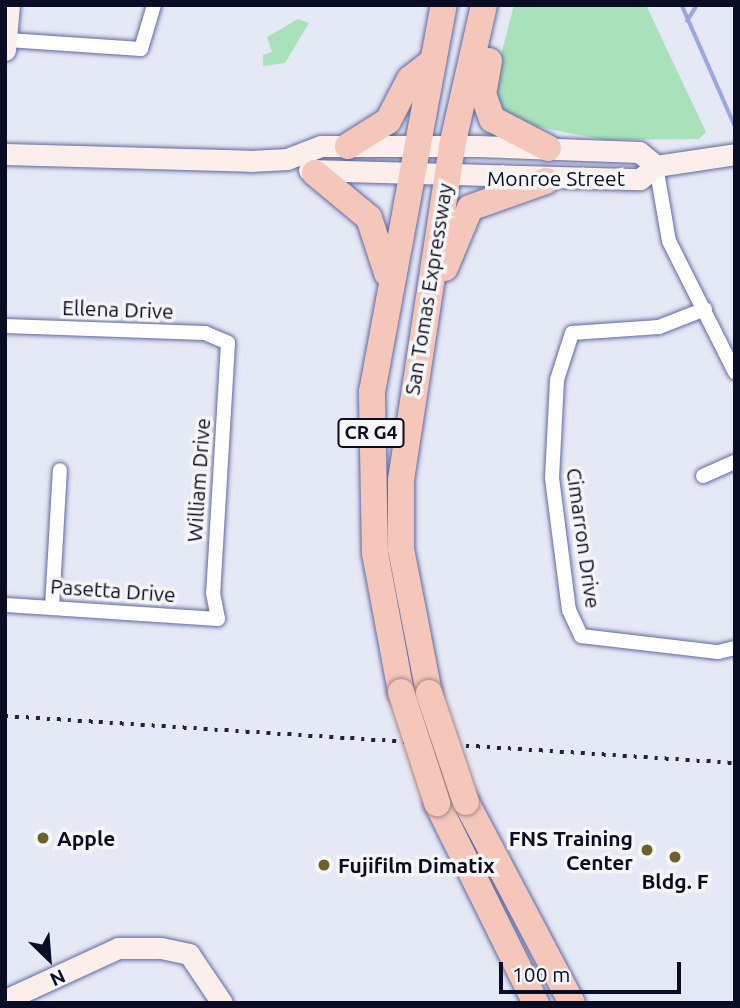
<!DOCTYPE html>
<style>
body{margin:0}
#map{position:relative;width:740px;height:1008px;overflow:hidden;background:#e5e8f5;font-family:Ubuntu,sans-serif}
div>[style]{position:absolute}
.green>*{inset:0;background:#a9e1bb}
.stream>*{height:3.5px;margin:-1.75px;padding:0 1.75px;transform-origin:1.75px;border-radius:1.75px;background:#9ba7df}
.roads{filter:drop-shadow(0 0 2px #5e69a0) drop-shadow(0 0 2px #5e69a0)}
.street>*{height:14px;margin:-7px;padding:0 7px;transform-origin:7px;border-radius:7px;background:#fff}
.secondary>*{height:21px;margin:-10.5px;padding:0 10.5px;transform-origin:10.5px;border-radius:10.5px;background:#fceeeb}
.highway>*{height:26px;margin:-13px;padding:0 13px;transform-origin:13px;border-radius:13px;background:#f5c7bb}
.rail>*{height:3.5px;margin-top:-1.75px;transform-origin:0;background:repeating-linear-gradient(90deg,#202338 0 3.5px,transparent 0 10.5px)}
.bridges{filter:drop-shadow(0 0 2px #a28685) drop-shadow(0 0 2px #a28685)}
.highway-bridge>*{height:26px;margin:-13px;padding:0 13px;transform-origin:13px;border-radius:13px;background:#f5c7bb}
.dots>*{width:19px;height:19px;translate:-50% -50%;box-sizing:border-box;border:4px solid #f6f6f6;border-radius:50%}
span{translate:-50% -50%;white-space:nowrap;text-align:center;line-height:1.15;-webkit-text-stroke:7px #f6f6f6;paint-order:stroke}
.shield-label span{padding:2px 5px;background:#f6f6f6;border:2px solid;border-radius:5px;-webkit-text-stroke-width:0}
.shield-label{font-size:19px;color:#090c22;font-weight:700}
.street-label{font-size:21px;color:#090c22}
.poi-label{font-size:21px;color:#090c22;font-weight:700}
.left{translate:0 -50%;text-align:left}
.right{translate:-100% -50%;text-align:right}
.frame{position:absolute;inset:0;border:7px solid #090c22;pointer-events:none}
.north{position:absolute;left:14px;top:924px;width:70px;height:70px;-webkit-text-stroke:5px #f6f6f6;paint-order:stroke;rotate:155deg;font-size:19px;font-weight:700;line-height:28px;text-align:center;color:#090c22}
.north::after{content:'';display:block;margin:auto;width:24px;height:32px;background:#090c22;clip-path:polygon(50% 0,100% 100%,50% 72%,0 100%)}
.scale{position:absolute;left:499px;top:962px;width:182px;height:32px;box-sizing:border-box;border:4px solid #090c22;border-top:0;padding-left:9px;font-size:21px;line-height:24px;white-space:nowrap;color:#090c22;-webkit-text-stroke:5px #f6f6f6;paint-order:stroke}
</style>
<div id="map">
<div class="green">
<i style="clip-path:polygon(514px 5px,646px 5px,706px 132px,699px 139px,605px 140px,508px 121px,492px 90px)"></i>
<i style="clip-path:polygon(298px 19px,309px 23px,285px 63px,263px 66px,263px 55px,272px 52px,267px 37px)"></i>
</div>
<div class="stream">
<i style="left:682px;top:5px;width:132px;rotate:66.3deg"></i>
<i style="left:687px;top:21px;width:19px;rotate:-58deg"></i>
</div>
<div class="roads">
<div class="street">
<i style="left:8px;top:40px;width:133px;rotate:3.9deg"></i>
<i style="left:141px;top:49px;width:46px;rotate:-73.5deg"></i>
<i style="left:656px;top:166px;width:76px;rotate:80.2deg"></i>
<i style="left:669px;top:241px;width:147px;rotate:63.3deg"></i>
<i style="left:705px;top:309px;width:49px;rotate:158.6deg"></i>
<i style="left:659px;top:327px;width:87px;rotate:176.1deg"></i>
<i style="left:572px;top:333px;width:49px;rotate:107.7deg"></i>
<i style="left:557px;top:380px;width:98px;rotate:92.9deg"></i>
<i style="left:552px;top:478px;width:133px;rotate:82.7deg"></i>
<i style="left:569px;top:610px;width:29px;rotate:65deg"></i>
<i style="left:581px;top:636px;width:138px;rotate:6.7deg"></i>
<i style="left:718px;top:652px;width:17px;rotate:-13deg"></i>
<i style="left:5px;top:326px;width:200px;rotate:2deg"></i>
<i style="left:205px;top:333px;width:25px;rotate:23deg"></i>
<i style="left:228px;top:343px;width:250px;rotate:93.4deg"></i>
<i style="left:213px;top:593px;width:26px;rotate:79deg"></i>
<i style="left:218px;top:619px;width:213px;rotate:-176.2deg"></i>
<i style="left:703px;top:476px;width:35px;rotate:-24deg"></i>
<i style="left:52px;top:607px;width:137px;rotate:-86.7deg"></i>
</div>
<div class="secondary">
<i style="left:5px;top:50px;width:45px;rotate:-84.9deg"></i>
<i style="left:5px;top:154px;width:245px;rotate:1.6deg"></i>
<i style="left:250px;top:161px;width:37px;rotate:-3deg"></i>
<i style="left:287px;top:159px;width:36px;rotate:-21deg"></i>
<i style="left:321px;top:146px;width:156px"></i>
<i style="left:477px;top:146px;width:162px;rotate:2.1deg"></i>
<i style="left:639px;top:152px;width:22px;rotate:39deg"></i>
<i style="left:309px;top:170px;width:331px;rotate:1.6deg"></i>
<i style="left:640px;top:179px;width:21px;rotate:-39deg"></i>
<i style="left:656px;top:166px;width:80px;rotate:-8.6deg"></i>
<i style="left:5px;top:1000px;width:124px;rotate:-24.7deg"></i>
<i style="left:118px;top:948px;width:43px"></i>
<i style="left:161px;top:948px;width:29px;rotate:12deg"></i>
<i style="left:189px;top:954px;width:59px;rotate:56deg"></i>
</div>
<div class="highway">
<i style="left:489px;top:61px;width:34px;rotate:100deg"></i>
<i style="left:483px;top:94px;width:27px;rotate:70deg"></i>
<i style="left:492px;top:119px;width:63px;rotate:27.4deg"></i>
<i style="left:348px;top:146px;width:47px;rotate:-32deg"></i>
<i style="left:388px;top:121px;width:47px;rotate:-62.4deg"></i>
<i style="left:410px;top:79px;width:29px;rotate:-38deg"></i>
<i style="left:315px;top:173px;width:70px;rotate:39.8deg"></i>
<i style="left:369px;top:218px;width:58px;rotate:71.9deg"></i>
<i style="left:445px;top:268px;width:65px;rotate:-67.4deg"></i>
<i style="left:470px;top:208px;width:81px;rotate:-19.6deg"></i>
<i style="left:401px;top:692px;width:141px;rotate:-100.6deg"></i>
<i style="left:375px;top:553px;width:161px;rotate:-91.1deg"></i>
<i style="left:372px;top:392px;width:394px;rotate:-79.5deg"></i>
<i style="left:429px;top:693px;width:147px;rotate:-101deg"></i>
<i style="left:401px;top:549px;width:69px;rotate:-90deg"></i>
<i style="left:401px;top:480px;width:338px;rotate:-81.3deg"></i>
<i style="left:452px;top:146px;width:145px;rotate:-77.2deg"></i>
<i style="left:466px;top:802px;width:227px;rotate:62.2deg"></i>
<i style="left:437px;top:803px;width:223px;rotate:63.7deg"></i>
</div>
</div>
<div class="rail">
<i style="left:5px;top:716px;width:732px;rotate:3.68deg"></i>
</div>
<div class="bridges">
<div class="highway-bridge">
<i style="left:401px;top:692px;width:117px;rotate:72deg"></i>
<i style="left:429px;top:693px;width:115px;rotate:71.3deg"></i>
</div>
</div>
<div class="dots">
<i style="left:43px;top:838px;background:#6e602d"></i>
<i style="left:647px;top:850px;background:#6e602d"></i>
<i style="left:675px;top:857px;background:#6e602d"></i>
<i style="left:324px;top:865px;background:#6e602d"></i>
</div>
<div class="shield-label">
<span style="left:371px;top:433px">CR G4</span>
</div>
<div class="street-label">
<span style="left:556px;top:178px">Monroe Street</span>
<span style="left:428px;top:289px;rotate:-81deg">San Tomas Expressway</span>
<span style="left:118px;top:309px;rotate:2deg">Ellena Drive</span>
<span style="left:198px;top:480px;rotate:-86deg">William Drive</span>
<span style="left:584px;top:538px;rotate:82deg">Cimarron Drive</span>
<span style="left:113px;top:590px;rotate:4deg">Pasetta Drive</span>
</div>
<div class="poi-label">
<span class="left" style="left:57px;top:838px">Apple</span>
<span class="right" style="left:633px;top:850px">FNS Training<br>Center</span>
<span class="left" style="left:338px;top:865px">Fujifilm Dimatix</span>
<span style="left:675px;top:881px">Bldg. F</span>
</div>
<div class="frame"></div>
<div class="north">N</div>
<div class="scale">100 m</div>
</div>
